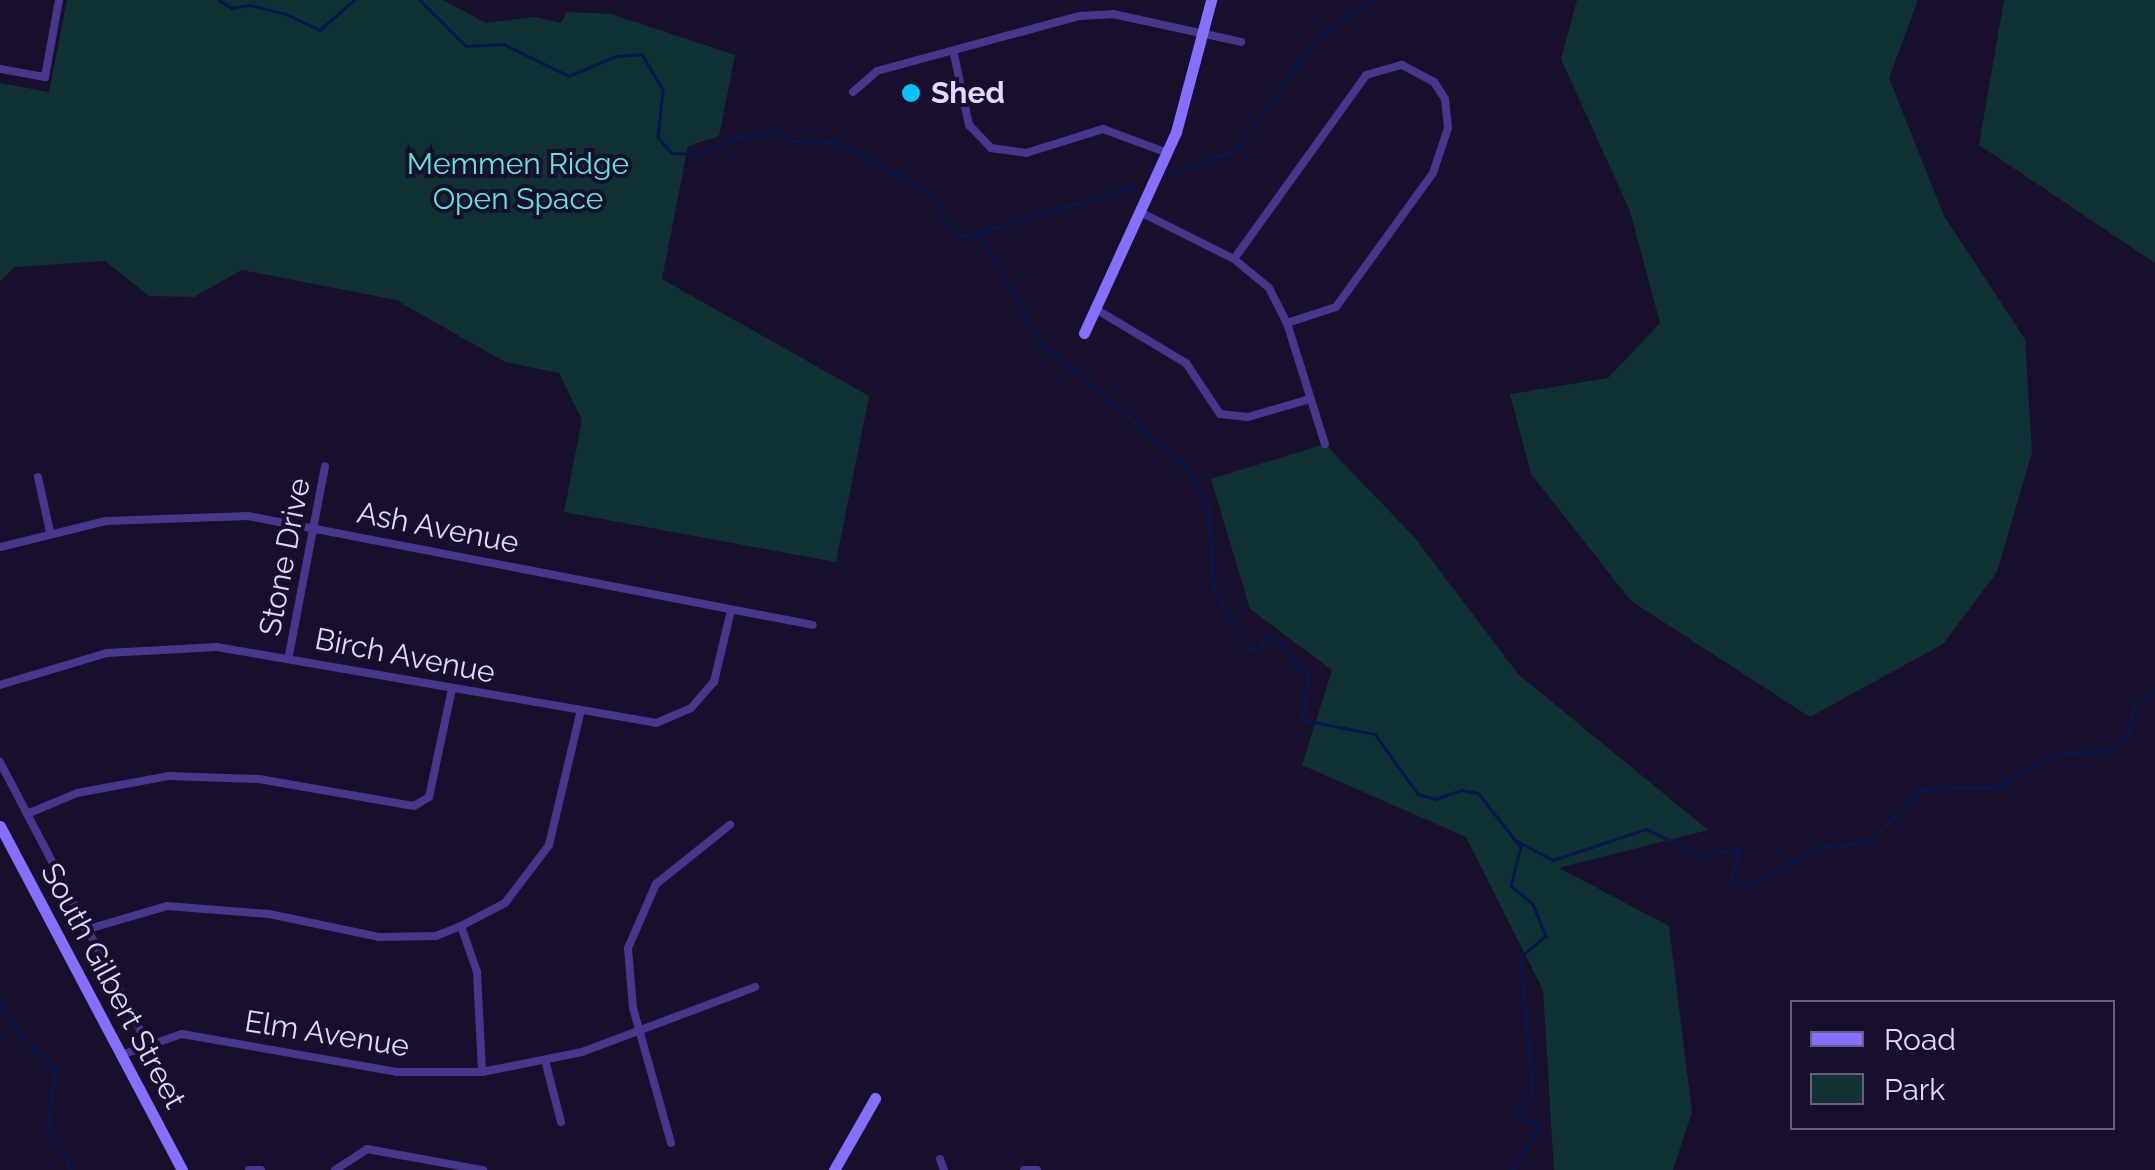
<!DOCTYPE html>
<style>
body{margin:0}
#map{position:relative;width:2155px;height:1170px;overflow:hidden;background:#170f2b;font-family:Raleway,sans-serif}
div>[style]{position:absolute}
.green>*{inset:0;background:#113235}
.stream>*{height:2.5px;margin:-1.25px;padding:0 1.25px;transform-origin:1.25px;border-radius:1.25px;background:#07174b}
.street>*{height:8px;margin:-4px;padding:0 4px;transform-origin:4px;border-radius:4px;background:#46378d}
.secondary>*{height:11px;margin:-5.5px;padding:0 5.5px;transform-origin:5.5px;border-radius:5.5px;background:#866fff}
.dots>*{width:28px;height:28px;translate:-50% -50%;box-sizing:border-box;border:5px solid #170f2b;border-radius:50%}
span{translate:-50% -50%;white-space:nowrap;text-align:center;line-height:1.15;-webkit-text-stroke:8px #170f2b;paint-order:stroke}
.poi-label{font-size:30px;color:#e2d8ff;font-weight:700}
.left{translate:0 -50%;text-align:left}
.park-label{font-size:30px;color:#5be8d8}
.street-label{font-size:30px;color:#e2d8ff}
.legend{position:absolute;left:1790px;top:1000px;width:325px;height:130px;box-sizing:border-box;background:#170f2b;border:2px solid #685f80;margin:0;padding:12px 18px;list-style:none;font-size:30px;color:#e2d8ff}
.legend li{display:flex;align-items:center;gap:20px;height:50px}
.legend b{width:50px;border:2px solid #685f80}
</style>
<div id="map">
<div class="green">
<i style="clip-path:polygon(67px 0,443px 0,486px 23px,535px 17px,561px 23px,567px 12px,611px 14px,735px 55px,719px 136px,688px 146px,662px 279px,869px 396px,836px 562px,564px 512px,582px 420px,559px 373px,505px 362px,396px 300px,242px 270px,194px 297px,149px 296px,105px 261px,14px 267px,0 282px,0 83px,49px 92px)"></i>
<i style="clip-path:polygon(1577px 0,1918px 0,1889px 78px,1944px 216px,2025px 339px,2032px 452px,1997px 572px,1943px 644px,1810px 717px,1631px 601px,1531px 474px,1510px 394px,1608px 378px,1660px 323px,1630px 211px,1561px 59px)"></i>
<i style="clip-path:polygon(2004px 0,2155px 0,2155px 263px,1979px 145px)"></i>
<i style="clip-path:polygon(1325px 444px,1415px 538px,1518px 674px,1708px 830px,1559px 868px,1669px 926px,1692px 1112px,1673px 1170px,1554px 1170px,1543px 990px,1466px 837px,1302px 765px,1332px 670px,1250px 609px,1211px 479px)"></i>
</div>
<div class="stream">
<i style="left:219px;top:0;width:15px;rotate:32deg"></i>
<i style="left:232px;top:8px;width:18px;rotate:-9deg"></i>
<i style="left:250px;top:5px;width:37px;rotate:14deg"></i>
<i style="left:286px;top:14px;width:38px;rotate:25deg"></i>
<i style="left:320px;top:30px;width:45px;rotate:-41.4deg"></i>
<i style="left:420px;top:0;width:65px;rotate:45deg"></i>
<i style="left:466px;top:46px;width:38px;rotate:-3deg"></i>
<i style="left:504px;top:44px;width:72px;rotate:26.2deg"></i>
<i style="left:569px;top:76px;width:51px;rotate:-23.1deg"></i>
<i style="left:616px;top:56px;width:26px;rotate:-4deg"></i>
<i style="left:642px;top:54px;width:42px;rotate:59.7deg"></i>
<i style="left:663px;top:90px;width:47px;rotate:96.1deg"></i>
<i style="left:658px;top:137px;width:21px;rotate:49deg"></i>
<i style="left:672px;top:153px;width:26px;rotate:2deg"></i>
<i style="left:698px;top:154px;width:39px;rotate:-24deg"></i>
<i style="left:734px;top:138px;width:46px;rotate:-8.8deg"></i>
<i style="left:779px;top:131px;width:16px;rotate:40deg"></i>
<i style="left:791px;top:141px;width:45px;rotate:1.3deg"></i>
<i style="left:836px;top:142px;width:101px;rotate:28.3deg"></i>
<i style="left:925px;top:190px;width:57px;rotate:53.5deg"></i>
<i style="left:959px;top:236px;width:17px;rotate:-7deg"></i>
<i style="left:976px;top:234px;width:11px;rotate:41deg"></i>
<i style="left:984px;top:241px;width:117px;rotate:60.8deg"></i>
<i style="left:1041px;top:343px;width:183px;rotate:40.1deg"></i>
<i style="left:1181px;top:461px;width:51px;rotate:57.9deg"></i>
<i style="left:1208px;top:504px;width:84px;rotate:85.9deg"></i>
<i style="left:1214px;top:588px;width:68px;rotate:61.2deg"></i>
<i style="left:1247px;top:648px;width:12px;rotate:5deg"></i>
<i style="left:1259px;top:649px;width:15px;rotate:-58deg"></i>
<i style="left:1267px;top:636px;width:10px;rotate:17deg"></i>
<i style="left:1277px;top:639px;width:48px;rotate:49.3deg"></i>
<i style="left:1308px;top:675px;width:45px;rotate:96.3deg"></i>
<i style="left:1303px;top:720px;width:73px;rotate:11deg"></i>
<i style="left:1375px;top:734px;width:74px;rotate:54.4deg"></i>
<i style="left:1418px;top:794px;width:18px;rotate:16deg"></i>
<i style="left:1435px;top:799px;width:28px;rotate:-19deg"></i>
<i style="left:1461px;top:790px;width:17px;rotate:10deg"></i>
<i style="left:1478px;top:793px;width:69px;rotate:51.5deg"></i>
<i style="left:1521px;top:847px;width:40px;rotate:104.4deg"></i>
<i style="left:1511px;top:886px;width:28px;rotate:39deg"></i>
<i style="left:1533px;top:904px;width:35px;rotate:68deg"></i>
<i style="left:1546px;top:936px;width:33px;rotate:140deg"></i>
<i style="left:1521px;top:957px;width:135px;rotate:84.9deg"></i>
<i style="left:1533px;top:1091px;width:29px;rotate:121deg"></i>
<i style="left:1518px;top:1116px;width:24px;rotate:24deg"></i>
<i style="left:1540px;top:1126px;width:52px;rotate:122.5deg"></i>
<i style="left:1173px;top:172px;width:67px;rotate:-19.2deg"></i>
<i style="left:1236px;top:150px;width:136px;rotate:-54.6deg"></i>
<i style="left:1315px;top:39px;width:69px;rotate:-34.4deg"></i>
<i style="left:978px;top:233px;width:163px;rotate:-16.8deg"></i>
<i style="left:1517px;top:841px;width:41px;rotate:27.8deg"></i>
<i style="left:1553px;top:860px;width:98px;rotate:-18.4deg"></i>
<i style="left:1646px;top:829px;width:63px;rotate:25.3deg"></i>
<i style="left:1703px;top:856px;width:38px;rotate:-12deg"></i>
<i style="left:1740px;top:848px;width:37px;rotate:104deg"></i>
<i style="left:1731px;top:884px;width:19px;rotate:3deg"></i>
<i style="left:1750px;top:885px;width:80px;rotate:-28.5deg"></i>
<i style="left:1820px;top:847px;width:51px;rotate:-6.7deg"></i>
<i style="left:1871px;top:841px;width:71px;rotate:-46.7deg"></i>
<i style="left:1920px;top:789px;width:77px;rotate:-1.5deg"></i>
<i style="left:1997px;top:787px;width:67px;rotate:-29.6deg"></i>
<i style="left:2055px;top:754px;width:50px;rotate:-3.4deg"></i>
<i style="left:2105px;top:751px;width:26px;rotate:-32deg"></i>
<i style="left:2127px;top:737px;width:33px;rotate:-76deg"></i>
<i style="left:2135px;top:705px;width:26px;rotate:-39deg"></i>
<i style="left:0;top:1002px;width:44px;rotate:58.8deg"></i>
<i style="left:23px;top:1040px;width:44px;rotate:41.3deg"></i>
<i style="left:56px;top:1069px;width:58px;rotate:98deg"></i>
<i style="left:48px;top:1126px;width:50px;rotate:61.4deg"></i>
</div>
<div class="street">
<i style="left:954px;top:54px;width:73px;rotate:78.1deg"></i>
<i style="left:969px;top:125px;width:32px;rotate:46deg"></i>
<i style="left:991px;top:148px;width:35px;rotate:8deg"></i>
<i style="left:1026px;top:153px;width:81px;rotate:-17.3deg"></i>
<i style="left:1103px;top:129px;width:69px;rotate:20.3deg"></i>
<i style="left:0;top:69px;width:46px;rotate:10.1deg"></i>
<i style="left:45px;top:77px;width:78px;rotate:-79.7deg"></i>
<i style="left:853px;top:92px;width:32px;rotate:-41deg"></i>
<i style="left:877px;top:71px;width:210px;rotate:-15.2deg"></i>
<i style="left:1080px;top:16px;width:33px;rotate:-3deg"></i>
<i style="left:1113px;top:14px;width:131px;rotate:12.3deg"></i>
<i style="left:1140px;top:212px;width:105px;rotate:26.6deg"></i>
<i style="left:1234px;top:259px;width:45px;rotate:39.6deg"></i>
<i style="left:1269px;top:288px;width:39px;rotate:63deg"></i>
<i style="left:1287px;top:323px;width:127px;rotate:72.6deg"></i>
<i style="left:1234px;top:259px;width:226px;rotate:-54.3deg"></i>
<i style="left:1366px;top:75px;width:37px;rotate:-16deg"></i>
<i style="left:1402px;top:65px;width:36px;rotate:28deg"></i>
<i style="left:1434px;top:82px;width:20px;rotate:57deg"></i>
<i style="left:1445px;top:99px;width:29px;rotate:84deg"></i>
<i style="left:1448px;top:128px;width:47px;rotate:108.4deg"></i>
<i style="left:1433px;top:173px;width:165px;rotate:125.9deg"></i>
<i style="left:1336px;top:307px;width:52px;rotate:161.9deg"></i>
<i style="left:1094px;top:308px;width:107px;rotate:30.9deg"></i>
<i style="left:1186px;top:363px;width:61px;rotate:56.3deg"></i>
<i style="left:1220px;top:414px;width:28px;rotate:6deg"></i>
<i style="left:1248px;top:417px;width:65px;rotate:-16.2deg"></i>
<i style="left:38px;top:477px;width:56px;rotate:77.7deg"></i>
<i style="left:0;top:547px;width:109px;rotate:-13.8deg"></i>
<i style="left:106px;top:521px;width:142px;rotate:-2deg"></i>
<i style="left:248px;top:516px;width:575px;rotate:10.92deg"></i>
<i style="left:289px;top:655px;width:192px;rotate:-79.2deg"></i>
<i style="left:0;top:685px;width:112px;rotate:-16.7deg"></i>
<i style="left:107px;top:653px;width:110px;rotate:-3.1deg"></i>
<i style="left:217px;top:647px;width:446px;rotate:9.8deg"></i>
<i style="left:656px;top:723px;width:38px;rotate:-23deg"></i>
<i style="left:691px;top:708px;width:35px;rotate:-49deg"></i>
<i style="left:714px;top:682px;width:74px;rotate:-76.7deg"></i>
<i style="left:0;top:762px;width:317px;rotate:62.4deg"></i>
<i style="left:27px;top:814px;width:54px;rotate:-22.8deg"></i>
<i style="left:77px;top:793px;width:94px;rotate:-10.5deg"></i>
<i style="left:169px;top:776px;width:90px;rotate:1.9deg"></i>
<i style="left:259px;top:779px;width:157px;rotate:9.9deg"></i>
<i style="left:414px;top:806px;width:17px;rotate:-31deg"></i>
<i style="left:429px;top:797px;width:110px;rotate:-78deg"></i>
<i style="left:461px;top:926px;width:49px;rotate:70.8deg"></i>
<i style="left:477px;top:972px;width:100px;rotate:87.1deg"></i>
<i style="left:85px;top:930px;width:85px;rotate:-16.3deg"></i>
<i style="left:167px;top:906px;width:102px;rotate:4.5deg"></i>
<i style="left:269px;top:914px;width:112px;rotate:11.8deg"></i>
<i style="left:379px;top:937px;width:57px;rotate:-1deg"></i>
<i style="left:436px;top:936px;width:27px;rotate:-22deg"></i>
<i style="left:461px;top:926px;width:50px;rotate:-27.6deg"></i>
<i style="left:505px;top:903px;width:73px;rotate:-52.8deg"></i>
<i style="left:549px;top:845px;width:135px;rotate:-76.7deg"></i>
<i style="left:121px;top:1055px;width:65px;rotate:-19deg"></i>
<i style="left:182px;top:1034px;width:218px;rotate:10deg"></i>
<i style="left:397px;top:1072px;width:85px"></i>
<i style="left:482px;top:1072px;width:102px;rotate:-11.3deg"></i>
<i style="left:582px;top:1052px;width:185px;rotate:-20.6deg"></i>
<i style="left:546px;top:1064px;width:60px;rotate:75.5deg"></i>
<i style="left:671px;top:1143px;width:140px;rotate:-105.7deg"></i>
<i style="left:633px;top:1008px;width:60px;rotate:-94.8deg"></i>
<i style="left:628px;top:948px;width:70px;rotate:-66.4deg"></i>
<i style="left:656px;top:884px;width:95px;rotate:-38.6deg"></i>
<i style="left:940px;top:1159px;width:12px;rotate:70deg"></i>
<i style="left:249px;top:1170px;width:12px"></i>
<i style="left:335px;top:1170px;width:38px;rotate:-33deg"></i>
<i style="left:367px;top:1149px;width:118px;rotate:10.3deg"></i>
<i style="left:1024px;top:1170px;width:13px"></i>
</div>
<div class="secondary">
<i style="left:1084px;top:333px;width:221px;rotate:-65.4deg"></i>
<i style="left:1176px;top:132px;width:137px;rotate:-75.1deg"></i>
<i style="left:0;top:826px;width:389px;rotate:62.1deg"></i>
<i style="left:834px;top:1170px;width:83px;rotate:-60.3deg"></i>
</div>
<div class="dots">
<i style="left:911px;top:93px;background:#04c4ff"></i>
</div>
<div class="poi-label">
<span class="left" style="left:931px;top:93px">Shed</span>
</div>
<div class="park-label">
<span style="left:518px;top:181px">Memmen Ridge<br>Open Space</span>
</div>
<div class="street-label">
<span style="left:438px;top:528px;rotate:11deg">Ash Avenue</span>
<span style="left:285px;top:557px;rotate:-79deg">Stone Drive</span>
<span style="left:405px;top:656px;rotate:11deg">Birch Avenue</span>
<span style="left:113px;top:986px;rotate:62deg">South Gilbert Street</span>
<span style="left:327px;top:1034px;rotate:9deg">Elm Avenue</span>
</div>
<ul class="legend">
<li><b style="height:12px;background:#866fff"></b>Road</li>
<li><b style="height:28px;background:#113235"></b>Park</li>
</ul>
</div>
